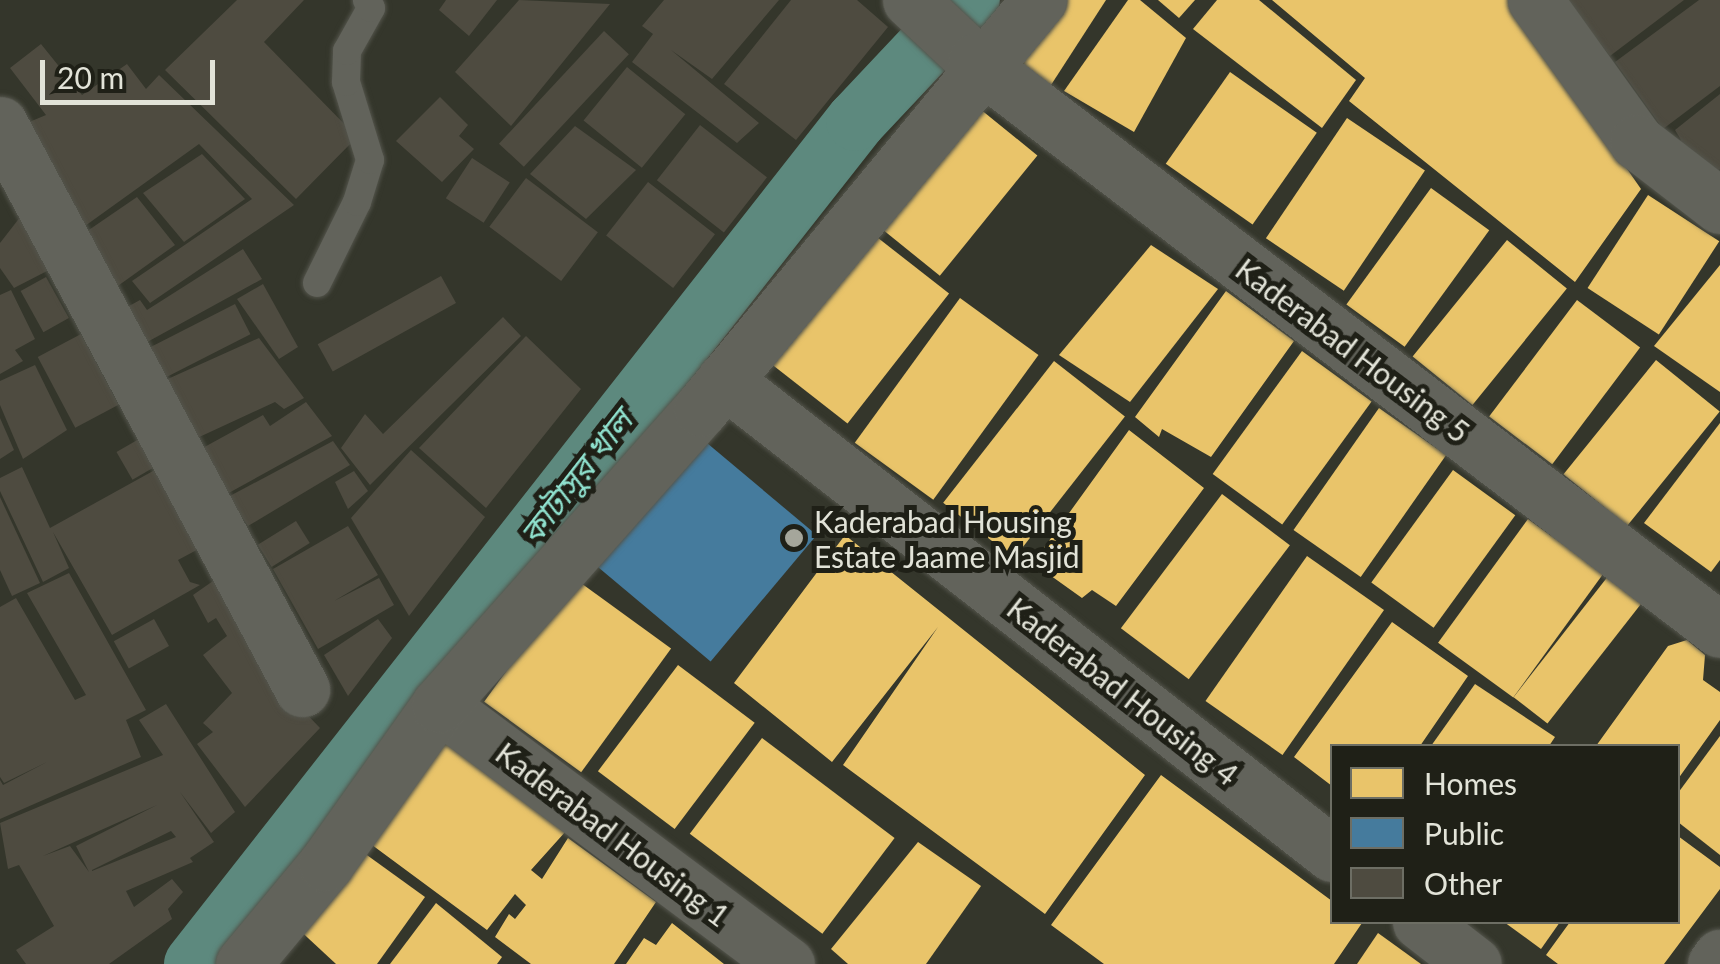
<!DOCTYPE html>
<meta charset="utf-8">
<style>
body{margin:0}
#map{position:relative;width:1720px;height:964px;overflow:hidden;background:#34362b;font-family:Lato,"Noto Sans Bengali",sans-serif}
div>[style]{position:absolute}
.homes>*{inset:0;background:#e9c46a;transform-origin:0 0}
.public>*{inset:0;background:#457b9d;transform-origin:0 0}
.canal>*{height:60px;margin:-30px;padding:0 30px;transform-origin:30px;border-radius:30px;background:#5d897e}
.building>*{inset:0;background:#4e4b40;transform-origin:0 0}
.roads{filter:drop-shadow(0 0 2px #53544b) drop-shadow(0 0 2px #53544b)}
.service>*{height:28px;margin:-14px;padding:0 14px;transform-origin:14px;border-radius:14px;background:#62635b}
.minor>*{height:55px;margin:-27.5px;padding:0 27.5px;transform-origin:27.5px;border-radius:27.5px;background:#62635b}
.dots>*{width:28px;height:28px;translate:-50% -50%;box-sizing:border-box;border:5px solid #1f2017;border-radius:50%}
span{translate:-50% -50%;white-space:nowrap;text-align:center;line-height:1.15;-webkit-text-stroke:10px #1f2017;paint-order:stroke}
.street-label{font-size:30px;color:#e2e3d8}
.poi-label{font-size:30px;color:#e2e3d8}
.left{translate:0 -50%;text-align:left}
.water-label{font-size:32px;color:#8fe1ce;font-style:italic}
.legend{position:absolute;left:1330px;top:744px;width:350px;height:180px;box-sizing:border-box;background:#1f2017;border:2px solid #6d6e64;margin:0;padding:12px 18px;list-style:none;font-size:30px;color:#e2e3d8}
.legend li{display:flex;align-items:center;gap:20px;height:50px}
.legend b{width:50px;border:2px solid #6d6e64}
.scale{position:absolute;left:40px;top:60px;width:175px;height:45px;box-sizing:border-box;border:5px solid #e2e3d8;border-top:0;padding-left:12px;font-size:30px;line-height:35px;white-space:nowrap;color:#e2e3d8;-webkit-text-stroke:8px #1f2017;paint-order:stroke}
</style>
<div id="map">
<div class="homes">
<i style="clip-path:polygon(1046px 0,1106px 0,1051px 85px,1003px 56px)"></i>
<i style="clip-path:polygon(1128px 0,1140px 0,1186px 38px,1134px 132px,1064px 91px)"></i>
<i style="clip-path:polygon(1158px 0,1195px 0,1179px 18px)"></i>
<i style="clip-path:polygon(1217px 0,1259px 0,1356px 80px,1322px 128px,1193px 29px)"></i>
<i style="clip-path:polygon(1272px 0,1510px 0,1641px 189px,1575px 282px,1349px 101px,1365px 78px)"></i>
<i style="left:1230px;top:72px;width:106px;height:112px;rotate:35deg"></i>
<i style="left:969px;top:100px;width:88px;height:155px;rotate:39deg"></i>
<i style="left:1347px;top:118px;width:94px;height:145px;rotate:34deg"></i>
<i style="left:1431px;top:188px;width:72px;height:144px;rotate:36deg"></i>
<i style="left:1648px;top:195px;width:85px;height:111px;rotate:33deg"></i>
<i style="left:864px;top:227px;width:108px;height:165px;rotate:38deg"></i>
<i style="left:1507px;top:240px;width:77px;height:150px;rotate:39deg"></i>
<i style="clip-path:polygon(1151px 245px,1218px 289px,1130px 402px,1059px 355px)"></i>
<i style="clip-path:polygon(1720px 265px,1720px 392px,1654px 346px)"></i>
<i style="clip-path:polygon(1226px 291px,1294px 341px,1211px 457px,1162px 429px,1159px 437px,1135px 417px)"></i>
<i style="left:960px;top:298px;width:97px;height:179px;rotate:36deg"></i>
<i style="left:1577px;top:300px;width:79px;height:146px;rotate:37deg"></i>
<i style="left:1302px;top:351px;width:86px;height:152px;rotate:36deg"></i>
<i style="left:1656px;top:360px;width:82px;height:147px;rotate:39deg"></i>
<i style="left:1054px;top:361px;width:90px;height:180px;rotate:38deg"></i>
<i style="left:1379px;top:408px;width:82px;height:149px;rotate:35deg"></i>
<i style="clip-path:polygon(1720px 423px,1720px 560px,1711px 572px,1644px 523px)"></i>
<i style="clip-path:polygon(1129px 430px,1204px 488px,1116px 606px,1092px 590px,1082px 598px,1033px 563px)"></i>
<i style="left:1453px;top:470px;width:77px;height:139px;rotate:36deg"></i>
<i style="left:1222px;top:494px;width:85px;height:168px;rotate:37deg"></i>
<i style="left:1528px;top:519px;width:93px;height:153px;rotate:36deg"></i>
<i style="clip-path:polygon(845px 535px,1145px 775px,1045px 914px,843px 765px,938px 627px,832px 762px,734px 683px)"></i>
<i style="left:1307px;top:556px;width:94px;height:177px;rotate:35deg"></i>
<i style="left:1609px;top:575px;width:43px;height:155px;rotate:38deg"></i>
<i style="left:574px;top:578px;width:120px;height:153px;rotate:36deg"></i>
<i style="clip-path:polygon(1392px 622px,1468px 676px,1420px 746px,1332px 746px,1332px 786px,1294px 757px)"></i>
<i style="clip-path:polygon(1687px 640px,1705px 655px,1703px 680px,1720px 692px,1720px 720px,1678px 779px,1678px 746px,1596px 746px,1668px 646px)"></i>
<i style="left:678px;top:665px;width:96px;height:133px;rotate:37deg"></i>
<i style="clip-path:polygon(1475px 684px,1555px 737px,1549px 746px,1431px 746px)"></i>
<i style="clip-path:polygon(1720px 736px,1720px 855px,1678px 822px,1678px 793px)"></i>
<i style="left:762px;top:738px;width:166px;height:120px;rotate:37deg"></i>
<i style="clip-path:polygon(446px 742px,566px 831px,531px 870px,542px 879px,568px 838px,656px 902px,614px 964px,531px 964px,495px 937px,509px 914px,515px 919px,526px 905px,515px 894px,487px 930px,368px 842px)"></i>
<i style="clip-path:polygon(1161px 775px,1332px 901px,1332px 922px,1362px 923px,1334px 964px,1104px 964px,1051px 925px)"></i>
<i style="clip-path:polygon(1678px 836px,1720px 867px,1720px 889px,1664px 964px,1558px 964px,1546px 955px,1570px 922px,1678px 922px)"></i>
<i style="clip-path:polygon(918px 842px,981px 886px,926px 964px,848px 964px,831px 949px)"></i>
<i style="clip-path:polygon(353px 845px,425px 897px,377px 964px,336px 964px,294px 925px)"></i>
<i style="clip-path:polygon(436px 903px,502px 957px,497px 964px,390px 964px)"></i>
<i style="clip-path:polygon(1504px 922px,1560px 922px,1541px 949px)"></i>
<i style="clip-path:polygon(672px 923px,724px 964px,626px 964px,644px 938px,656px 945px)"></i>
<i style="clip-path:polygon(1378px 933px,1421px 964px,1357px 964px)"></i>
</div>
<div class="public">
<i style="left:701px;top:438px;width:151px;height:165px;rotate:40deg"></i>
</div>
<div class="canal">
<i style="left:194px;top:964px;width:1072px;rotate:-51.86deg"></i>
<i style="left:856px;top:121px;width:166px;rotate:-46.7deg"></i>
</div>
<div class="building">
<i style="clip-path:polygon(237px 0,304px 0,264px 42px,357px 137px,296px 199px,165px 70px)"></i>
<i style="clip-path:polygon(446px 0,497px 0,469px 36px,439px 10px)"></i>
<i style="clip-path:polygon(519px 0,610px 4px,511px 126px,455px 72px)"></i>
<i style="clip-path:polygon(664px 0,779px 0,712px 79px,671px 50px,759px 123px,737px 143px,632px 62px,653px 34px,642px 26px)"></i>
<i style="clip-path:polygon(791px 0,857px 0,888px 27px,796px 140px,724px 84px)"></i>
<i style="clip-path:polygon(1567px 0,1684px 0,1610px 56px)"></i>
<i style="clip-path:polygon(1699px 0,1720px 0,1720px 86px,1663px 129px,1615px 62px)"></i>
<i style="left:604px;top:31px;width:34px;height:154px;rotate:43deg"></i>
<i style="clip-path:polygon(41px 44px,82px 95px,127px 64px,146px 89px,159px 75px,294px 205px,150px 303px,132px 281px,252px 199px,199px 144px,78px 231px,22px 125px,46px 115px,10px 68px)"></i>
<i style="left:627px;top:67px;width:75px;height:69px;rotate:39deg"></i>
<i style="clip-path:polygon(1720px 94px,1720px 169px,1716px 172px,1675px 147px,1681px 140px,1675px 130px)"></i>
<i style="clip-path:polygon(440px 97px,468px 125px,459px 136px,474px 149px,442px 182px,396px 141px)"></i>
<i style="left:700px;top:125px;width:85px;height:70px;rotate:38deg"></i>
<i style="clip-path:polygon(575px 126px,636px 170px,586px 219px,530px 174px)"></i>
<i style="clip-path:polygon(202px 154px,245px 199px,184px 242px,143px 193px)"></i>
<i style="left:472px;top:158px;width:45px;height:48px;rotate:33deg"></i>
<i style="left:526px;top:178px;width:90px;height:61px;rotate:37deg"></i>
<i style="left:648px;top:182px;width:85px;height:68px;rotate:38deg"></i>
<i style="clip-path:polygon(137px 197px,175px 245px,108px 293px,80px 236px)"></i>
<i style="clip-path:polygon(21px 216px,49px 270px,14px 288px,0 268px,0 243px)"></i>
<i style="clip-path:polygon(243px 249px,262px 279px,140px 346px,118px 312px,140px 300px,147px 310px)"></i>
<i style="left:441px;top:276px;width:31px;height:141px;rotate:61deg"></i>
<i style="left:46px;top:277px;width:47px;height:29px;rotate:61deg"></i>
<i style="clip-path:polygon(263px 284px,298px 347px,279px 359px,237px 299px)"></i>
<i style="clip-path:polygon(11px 290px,35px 339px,15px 350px,23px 361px,0 374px,0 295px)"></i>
<i style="left:235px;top:304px;width:34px;height:104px;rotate:63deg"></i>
<i style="clip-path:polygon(503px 317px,521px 336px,370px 485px,341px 448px,365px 414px,383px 434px)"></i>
<i style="left:81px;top:334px;width:80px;height:49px;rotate:62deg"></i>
<i style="clip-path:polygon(526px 336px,581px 389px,486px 508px,419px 448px)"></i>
<i style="clip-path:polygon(259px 338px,304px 398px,284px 409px,275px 402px,195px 439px,161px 382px)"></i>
<i style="clip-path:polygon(35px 365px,67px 430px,23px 459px,0 405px,0 381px)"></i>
<i style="clip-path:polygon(306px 402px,332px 436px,225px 495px,199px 450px,263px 415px,270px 426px)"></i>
<i style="clip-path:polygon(0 418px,14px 450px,0 459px)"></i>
<i style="left:139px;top:439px;width:32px;height:26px;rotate:60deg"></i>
<i style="clip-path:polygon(333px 441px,350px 465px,248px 526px,228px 497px)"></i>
<i style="clip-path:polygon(411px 450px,485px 517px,409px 616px,351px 518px)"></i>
<i style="clip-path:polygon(162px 466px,206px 545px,178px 560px,190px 582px,200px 585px,112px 635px,53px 532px,69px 568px,43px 582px,0 491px,0 478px,22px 467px,50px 528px)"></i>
<i style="clip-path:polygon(354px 471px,368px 491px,348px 509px,335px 482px)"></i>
<i style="clip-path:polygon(0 497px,40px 583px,12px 596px,0 570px)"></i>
<i style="left:296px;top:521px;width:26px;height:45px;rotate:58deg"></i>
<i style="clip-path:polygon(348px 526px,378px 575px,334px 601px,379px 578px,394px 605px,318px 649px,273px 569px)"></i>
<i style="clip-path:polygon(69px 573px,146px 710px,126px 720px,141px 757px,0 819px,0 780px,3px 785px,47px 762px,4px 783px,0 777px,0 607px,16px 598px,75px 700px,86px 695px,27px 593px)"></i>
<i style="clip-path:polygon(223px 574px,274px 680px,320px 728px,245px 807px,197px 744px,213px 732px,203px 723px,232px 693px,203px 655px,227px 636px,216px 618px,208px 623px,193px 595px)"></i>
<i style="left:154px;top:619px;width:31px;height:46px;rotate:61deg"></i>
<i style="clip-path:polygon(378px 619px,392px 638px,348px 696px,324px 655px)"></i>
<i style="clip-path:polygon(evenodd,166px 704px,235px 812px,211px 833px,180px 792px,214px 842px,190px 858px,193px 862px,126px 891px,134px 907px,172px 879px,183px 892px,168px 909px,172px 919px,109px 964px,26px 964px,16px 950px,54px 926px,19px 865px,8px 869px,0 823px,163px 755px,139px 720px,166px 704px,157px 805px,76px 846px,89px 872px,70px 846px,43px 856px,157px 805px,166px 704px,171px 831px,176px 837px,92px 871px,92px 870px,171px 831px)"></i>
</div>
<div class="roads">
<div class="service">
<i style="left:317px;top:283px;width:90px;rotate:-63.7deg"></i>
<i style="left:357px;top:202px;width:44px;rotate:-72.8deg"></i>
<i style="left:370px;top:160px;width:82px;rotate:-107.1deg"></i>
<i style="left:346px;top:82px;width:31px;rotate:-88deg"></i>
<i style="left:347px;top:51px;width:49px;rotate:-60.8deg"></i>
<i style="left:371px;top:8px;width:9px;rotate:-117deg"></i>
</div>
<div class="minor">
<i style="left:910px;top:0;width:89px;rotate:43.2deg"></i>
<i style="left:975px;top:61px;width:937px;rotate:37.37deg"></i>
<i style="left:1535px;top:0;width:175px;rotate:54.3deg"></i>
<i style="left:1637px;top:142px;width:105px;rotate:37.6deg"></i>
<i style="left:0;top:124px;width:641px;rotate:61.87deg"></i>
<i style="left:724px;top:380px;width:771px;rotate:37.94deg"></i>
<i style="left:439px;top:705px;width:434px;rotate:36.7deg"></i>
<i style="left:1420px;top:922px;width:68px;rotate:37.9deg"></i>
<i style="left:243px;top:964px;width:130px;rotate:-50.3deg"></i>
<i style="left:326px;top:864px;width:195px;rotate:-54.6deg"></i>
<i style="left:439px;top:705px;width:395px;rotate:-48.5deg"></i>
<i style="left:701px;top:409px;width:531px;rotate:-50.43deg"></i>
<i style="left:1715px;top:964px;width:9px;rotate:-54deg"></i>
</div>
</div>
<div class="dots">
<i style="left:794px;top:538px;background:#a5a69b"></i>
</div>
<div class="street-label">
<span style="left:1353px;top:350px;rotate:37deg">Kaderabad Housing 5</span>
<span style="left:1123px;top:691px;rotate:38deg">Kaderabad Housing 4</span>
<span style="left:613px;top:834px;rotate:37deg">Kaderabad Housing 1</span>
</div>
<div class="poi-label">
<span class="left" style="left:814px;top:538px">Kaderabad Housing<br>Estate Jaame Masjid</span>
</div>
<div class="water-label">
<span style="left:576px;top:477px;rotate:-52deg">কাটাসুর খাল</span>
</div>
<ul class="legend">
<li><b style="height:28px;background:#e9c46a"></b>Homes</li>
<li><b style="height:28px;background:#457b9d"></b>Public</li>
<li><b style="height:28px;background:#4e4b40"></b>Other</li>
</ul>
<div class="scale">20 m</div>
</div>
